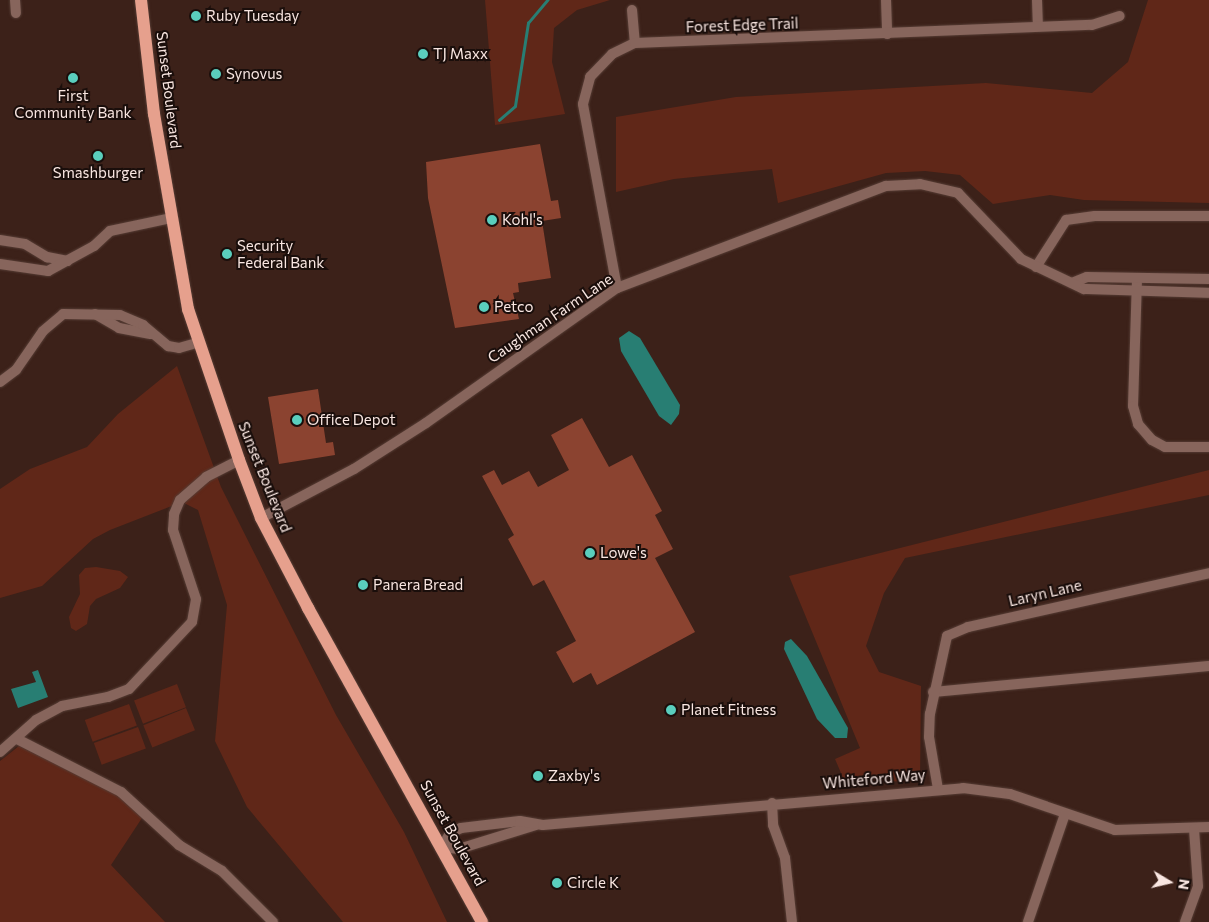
<!DOCTYPE html>
<style>
body{margin:0}
#map{position:relative;width:1209px;height:922px;overflow:hidden;background:#3c2119;font-family:Commissioner,sans-serif}
div>[style]{position:absolute}
.green>*{inset:0;background:#602718;transform-origin:0 0}
.water>*{inset:0;background:#287e73}
.stream>*{height:2.5px;margin:-1.25px;padding:0 1.25px;transform-origin:1.25px;border-radius:1.25px;background:#287e73}
.building>*{inset:0;background:#8b4330}
.roads{filter:drop-shadow(0 0 1px #563d35) drop-shadow(0 0 1px #563d35)}
.minor>*{height:10px;margin:-5px;padding:0 5px;transform-origin:5px;border-radius:5px;background:#87655c}
.major>*{height:12px;margin:-6px;padding:0 6px;transform-origin:6px;border-radius:6px;background:#e6a08d}
.dots>*{width:14px;height:14px;translate:-50% -50%;box-sizing:border-box;border:2px solid #1a0e0b;border-radius:50%}
span{translate:-50% -50%;white-space:nowrap;text-align:center;line-height:1.15;-webkit-text-stroke:4px #1a0e0b;paint-order:stroke}
.poi-label{font-size:15px;color:#f9e6e1}
.left{translate:0 -50%;text-align:left}
.street-label{font-size:15px;color:#f9e6e1}
.north{position:absolute;left:1144px;top:857px;width:50px;height:50px;-webkit-text-stroke:4px #1a0e0b;paint-order:stroke;rotate:99deg;font-size:14px;font-weight:700;line-height:20px;text-align:center;color:#f9e6e1}
.north::after{content:'';display:block;margin:auto;width:18px;height:22px;background:#f9e6e1;clip-path:polygon(50% 0,100% 100%,50% 72%,0 100%)}
</style>
<div id="map">
<div class="green">
<i style="clip-path:polygon(485px 0,610px 0,577px 10px,554px 28px,552px 62px,565px 114px,495px 125px)"></i>
<i style="clip-path:polygon(1148px 0,1209px 0,1209px 203px,1084px 200px,1050px 195px,993px 204px,960px 175px,925px 171px,886px 173px,778px 203px,772px 169px,674px 179px,616px 192px,616px 117px,736px 97px,986px 83px,1092px 93px,1128px 62px)"></i>
<i style="clip-path:polygon(177px 366px,221px 487px,336px 715px,404px 832px,447px 922px,343px 922px,247px 807px,215px 741px,227px 605px,198px 510px,182px 502px,110px 530px,93px 539px,42px 586px,0 598px,0 489px,30px 469px,87px 447px,118px 414px)"></i>
<i style="clip-path:polygon(1209px 470px,1209px 495px,905px 558px,884px 593px,866px 646px,879px 672px,921px 686px,920px 782px,844px 780px,835px 759px,860px 748px,789px 576px)"></i>
<i style="clip-path:polygon(96px 567px,120px 571px,128px 577px,120px 588px,96px 599px,90px 606px,87px 624px,76px 631px,71px 628px,69px 617px,80px 594px,79px 575px,85px 568px)"></i>
<i style="left:177px;top:684px;width:25px;height:46px;rotate:69deg"></i>
<i style="left:129px;top:704px;width:23px;height:47px;rotate:70deg"></i>
<i style="left:186px;top:708px;width:24px;height:46px;rotate:68deg"></i>
<i style="left:138px;top:727px;width:23px;height:47px;rotate:70deg"></i>
<i style="clip-path:polygon(19px 746px,119px 796px,142px 818px,111px 865px,165px 922px,0 922px,0 761px)"></i>
</div>
<div class="water">
<i style="clip-path:polygon(629px 331px,640px 338px,680px 405px,679px 414px,671px 425px,659px 416px,621px 351px,619px 338px)"></i>
<i style="clip-path:polygon(791px 639px,807px 656px,848px 728px,847px 738px,835px 738px,817px 719px,784px 649px,785px 642px)"></i>
<i style="clip-path:polygon(38px 670px,48px 697px,18px 708px,11px 689px,36px 682px,32px 672px)"></i>
</div>
<div class="stream">
<i style="left:499px;top:120px;width:21px;rotate:-41deg"></i>
<i style="left:515px;top:106px;width:84px;rotate:-81.1deg"></i>
<i style="left:528px;top:23px;width:30px;rotate:-50deg"></i>
</div>
<div class="building">
<i style="clip-path:polygon(540px 144px,551px 201px,558px 200px,561px 218px,542px 221px,551px 278px,518px 283px,519px 292px,513px 293px,519px 319px,455px 328px,428px 198px,426px 162px)"></i>
<i style="clip-path:polygon(318px 389px,326px 443px,333px 442px,335px 455px,279px 464px,268px 397px)"></i>
<i style="clip-path:polygon(582px 418px,609px 467px,632px 455px,662px 511px,655px 515px,673px 549px,655px 558px,695px 632px,597px 685px,591px 673px,573px 683px,556px 652px,576px 641px,544px 580px,533px 586px,508px 539px,514px 535px,482px 476px,494px 470px,502px 485px,529px 471px,538px 487px,569px 470px,551px 435px)"></i>
</div>
<div class="roads">
<div class="minor">
<i style="left:15px;top:0;width:13px;rotate:86deg"></i>
<i style="left:886px;top:0;width:34px;rotate:88deg"></i>
<i style="left:1037px;top:0;width:26px;rotate:88deg"></i>
<i style="left:632px;top:10px;width:33px;rotate:85deg"></i>
<i style="left:0;top:240px;width:25px;rotate:9deg"></i>
<i style="left:25px;top:244px;width:26px;rotate:31deg"></i>
<i style="left:47px;top:257px;width:21px;rotate:11deg"></i>
<i style="left:0;top:264px;width:49px;rotate:8.3deg"></i>
<i style="left:48px;top:271px;width:52px;rotate:-28.5deg"></i>
<i style="left:94px;top:246px;width:22px;rotate:-43deg"></i>
<i style="left:110px;top:231px;width:62px;rotate:-12deg"></i>
<i style="left:1036px;top:267px;width:56px;rotate:-57.4deg"></i>
<i style="left:1066px;top:220px;width:29px;rotate:-8deg"></i>
<i style="left:1095px;top:216px;width:114px"></i>
<i style="left:1137px;top:279px;width:127px;rotate:91.8deg"></i>
<i style="left:1133px;top:406px;width:19px;rotate:74deg"></i>
<i style="left:1138px;top:424px;width:21px;rotate:49deg"></i>
<i style="left:1152px;top:440px;width:15px;rotate:28deg"></i>
<i style="left:1165px;top:447px;width:44px"></i>
<i style="left:1072px;top:283px;width:16px;rotate:-22deg"></i>
<i style="left:1087px;top:277px;width:122px;rotate:0.9deg"></i>
<i style="left:617px;top:288px;width:187px;rotate:-100.5deg"></i>
<i style="left:583px;top:104px;width:28px;rotate:-75deg"></i>
<i style="left:590px;top:77px;width:32px;rotate:-46deg"></i>
<i style="left:612px;top:54px;width:25px;rotate:-26deg"></i>
<i style="left:635px;top:43px;width:457px;rotate:-2.3deg"></i>
<i style="left:1092px;top:25px;width:29px;rotate:-18deg"></i>
<i style="left:95px;top:314px;width:28px;rotate:30deg"></i>
<i style="left:119px;top:328px;width:32px;rotate:11deg"></i>
<i style="left:0;top:382px;width:20px;rotate:-37deg"></i>
<i style="left:16px;top:370px;width:47px;rotate:-55.3deg"></i>
<i style="left:43px;top:331px;width:26px;rotate:-40deg"></i>
<i style="left:63px;top:314px;width:57px;rotate:1deg"></i>
<i style="left:120px;top:315px;width:25px;rotate:23deg"></i>
<i style="left:143px;top:325px;width:33px;rotate:40deg"></i>
<i style="left:168px;top:346px;width:11px;rotate:10deg"></i>
<i style="left:179px;top:348px;width:19px;rotate:-16deg"></i>
<i style="left:261px;top:518px;width:105px;rotate:-27.8deg"></i>
<i style="left:354px;top:469px;width:85px;rotate:-32.6deg"></i>
<i style="left:426px;top:423px;width:234px;rotate:-35.3deg"></i>
<i style="left:617px;top:288px;width:288px;rotate:-20.8deg"></i>
<i style="left:886px;top:186px;width:34px;rotate:-3deg"></i>
<i style="left:920px;top:184px;width:39px;rotate:13deg"></i>
<i style="left:958px;top:193px;width:91px;rotate:46.3deg"></i>
<i style="left:1021px;top:259px;width:70px;rotate:25.5deg"></i>
<i style="left:1084px;top:289px;width:125px;rotate:1.8deg"></i>
<i style="left:933px;top:692px;width:277px;rotate:-5.4deg"></i>
<i style="left:17px;top:739px;width:117px;rotate:27deg"></i>
<i style="left:121px;top:792px;width:79px;rotate:42.4deg"></i>
<i style="left:179px;top:845px;width:50px;rotate:31.2deg"></i>
<i style="left:222px;top:871px;width:72px;rotate:45deg"></i>
<i style="left:0;top:752px;width:48px;rotate:-41.6deg"></i>
<i style="left:36px;top:720px;width:30px;rotate:-28deg"></i>
<i style="left:62px;top:706px;width:47px;rotate:-11.1deg"></i>
<i style="left:108px;top:697px;width:22px;rotate:-21deg"></i>
<i style="left:129px;top:689px;width:92px;rotate:-46.8deg"></i>
<i style="left:192px;top:622px;width:23px;rotate:-80deg"></i>
<i style="left:196px;top:599px;width:73px;rotate:-108.4deg"></i>
<i style="left:173px;top:530px;width:16px;rotate:-86deg"></i>
<i style="left:174px;top:514px;width:15px;rotate:-67deg"></i>
<i style="left:180px;top:500px;width:35px;rotate:-41deg"></i>
<i style="left:206px;top:477px;width:37px;rotate:-27deg"></i>
<i style="left:938px;top:789px;width:53px;rotate:-99.8deg"></i>
<i style="left:929px;top:737px;width:23px;rotate:-88deg"></i>
<i style="left:930px;top:714px;width:80px;rotate:-77.7deg"></i>
<i style="left:947px;top:636px;width:23px;rotate:-23deg"></i>
<i style="left:968px;top:627px;width:247px;rotate:-12.6deg"></i>
<i style="left:772px;top:803px;width:22px;rotate:87deg"></i>
<i style="left:773px;top:825px;width:35px;rotate:70deg"></i>
<i style="left:785px;top:858px;width:64px;rotate:83.8deg"></i>
<i style="left:536px;top:825px;width:81px;rotate:162.7deg"></i>
<i style="left:459px;top:849px;width:17px;rotate:-173deg"></i>
<i style="left:442px;top:847px;width:16px;rotate:-60deg"></i>
<i style="left:450px;top:833px;width:12px;rotate:-24deg"></i>
<i style="left:461px;top:828px;width:59px;rotate:-6.8deg"></i>
<i style="left:520px;top:821px;width:23px;rotate:10deg"></i>
<i style="left:543px;top:825px;width:422px;rotate:-5deg"></i>
<i style="left:963px;top:788px;width:47px;rotate:7.3deg"></i>
<i style="left:1010px;top:794px;width:111px;rotate:18.9deg"></i>
<i style="left:1115px;top:830px;width:94px;rotate:-1.8deg"></i>
<i style="left:1028px;top:922px;width:114px;rotate:-71.1deg"></i>
<i style="left:1185px;top:922px;width:38px;rotate:-70deg"></i>
<i style="left:1198px;top:886px;width:57px;rotate:-94deg"></i>
</div>
<div class="major">
<i style="left:141px;top:0;width:115px;rotate:83.5deg"></i>
<i style="left:154px;top:114px;width:198px;rotate:80.1deg"></i>
<i style="left:188px;top:309px;width:159px;rotate:71.3deg"></i>
<i style="left:239px;top:460px;width:62px;rotate:69.2deg"></i>
<i style="left:261px;top:518px;width:102px;rotate:62.4deg"></i>
<i style="left:308px;top:608px;width:359px;rotate:61deg"></i>
</div>
</div>
<div class="dots">
<i style="left:196px;top:16px;background:#5acebd"></i>
<i style="left:423px;top:54px;background:#5acebd"></i>
<i style="left:216px;top:74px;background:#5acebd"></i>
<i style="left:73px;top:78px;background:#5acebd"></i>
<i style="left:98px;top:156px;background:#5acebd"></i>
<i style="left:492px;top:220px;background:#5acebd"></i>
<i style="left:227px;top:254px;background:#5acebd"></i>
<i style="left:484px;top:307px;background:#5acebd"></i>
<i style="left:297px;top:420px;background:#5acebd"></i>
<i style="left:590px;top:553px;background:#5acebd"></i>
<i style="left:363px;top:585px;background:#5acebd"></i>
<i style="left:671px;top:710px;background:#5acebd"></i>
<i style="left:538px;top:776px;background:#5acebd"></i>
<i style="left:557px;top:883px;background:#5acebd"></i>
</div>
<div class="poi-label">
<span class="left" style="left:206px;top:16px">Ruby Tuesday</span>
<span class="left" style="left:433px;top:54px">TJ Maxx</span>
<span class="left" style="left:226px;top:74px">Synovus</span>
<span style="left:73px;top:104px">First<br>Community Bank</span>
<span style="left:98px;top:173px">Smashburger</span>
<span class="left" style="left:502px;top:220px">Kohl's</span>
<span class="left" style="left:237px;top:254px">Security<br>Federal Bank</span>
<span class="left" style="left:494px;top:307px">Petco</span>
<span class="left" style="left:307px;top:420px">Office Depot</span>
<span class="left" style="left:600px;top:553px">Lowe's</span>
<span class="left" style="left:373px;top:585px">Panera Bread</span>
<span class="left" style="left:681px;top:710px">Planet Fitness</span>
<span class="left" style="left:548px;top:776px">Zaxby's</span>
<span class="left" style="left:567px;top:883px">Circle K</span>
</div>
<div class="street-label">
<span style="left:742px;top:25px;rotate:-2deg">Forest Edge Trail</span>
<span style="left:169px;top:90px;rotate:83deg">Sunset Boulevard</span>
<span style="left:550px;top:318px;rotate:-34deg">Caughman Farm Lane</span>
<span style="left:265px;top:477px;rotate:68deg">Sunset Boulevard</span>
<span style="left:1045px;top:593px;rotate:-13deg">Laryn Lane</span>
<span style="left:874px;top:779px;rotate:-5deg">Whiteford Way</span>
<span style="left:453px;top:833px;rotate:61deg">Sunset Boulevard</span>
</div>
<div class="north">N</div>
</div>
